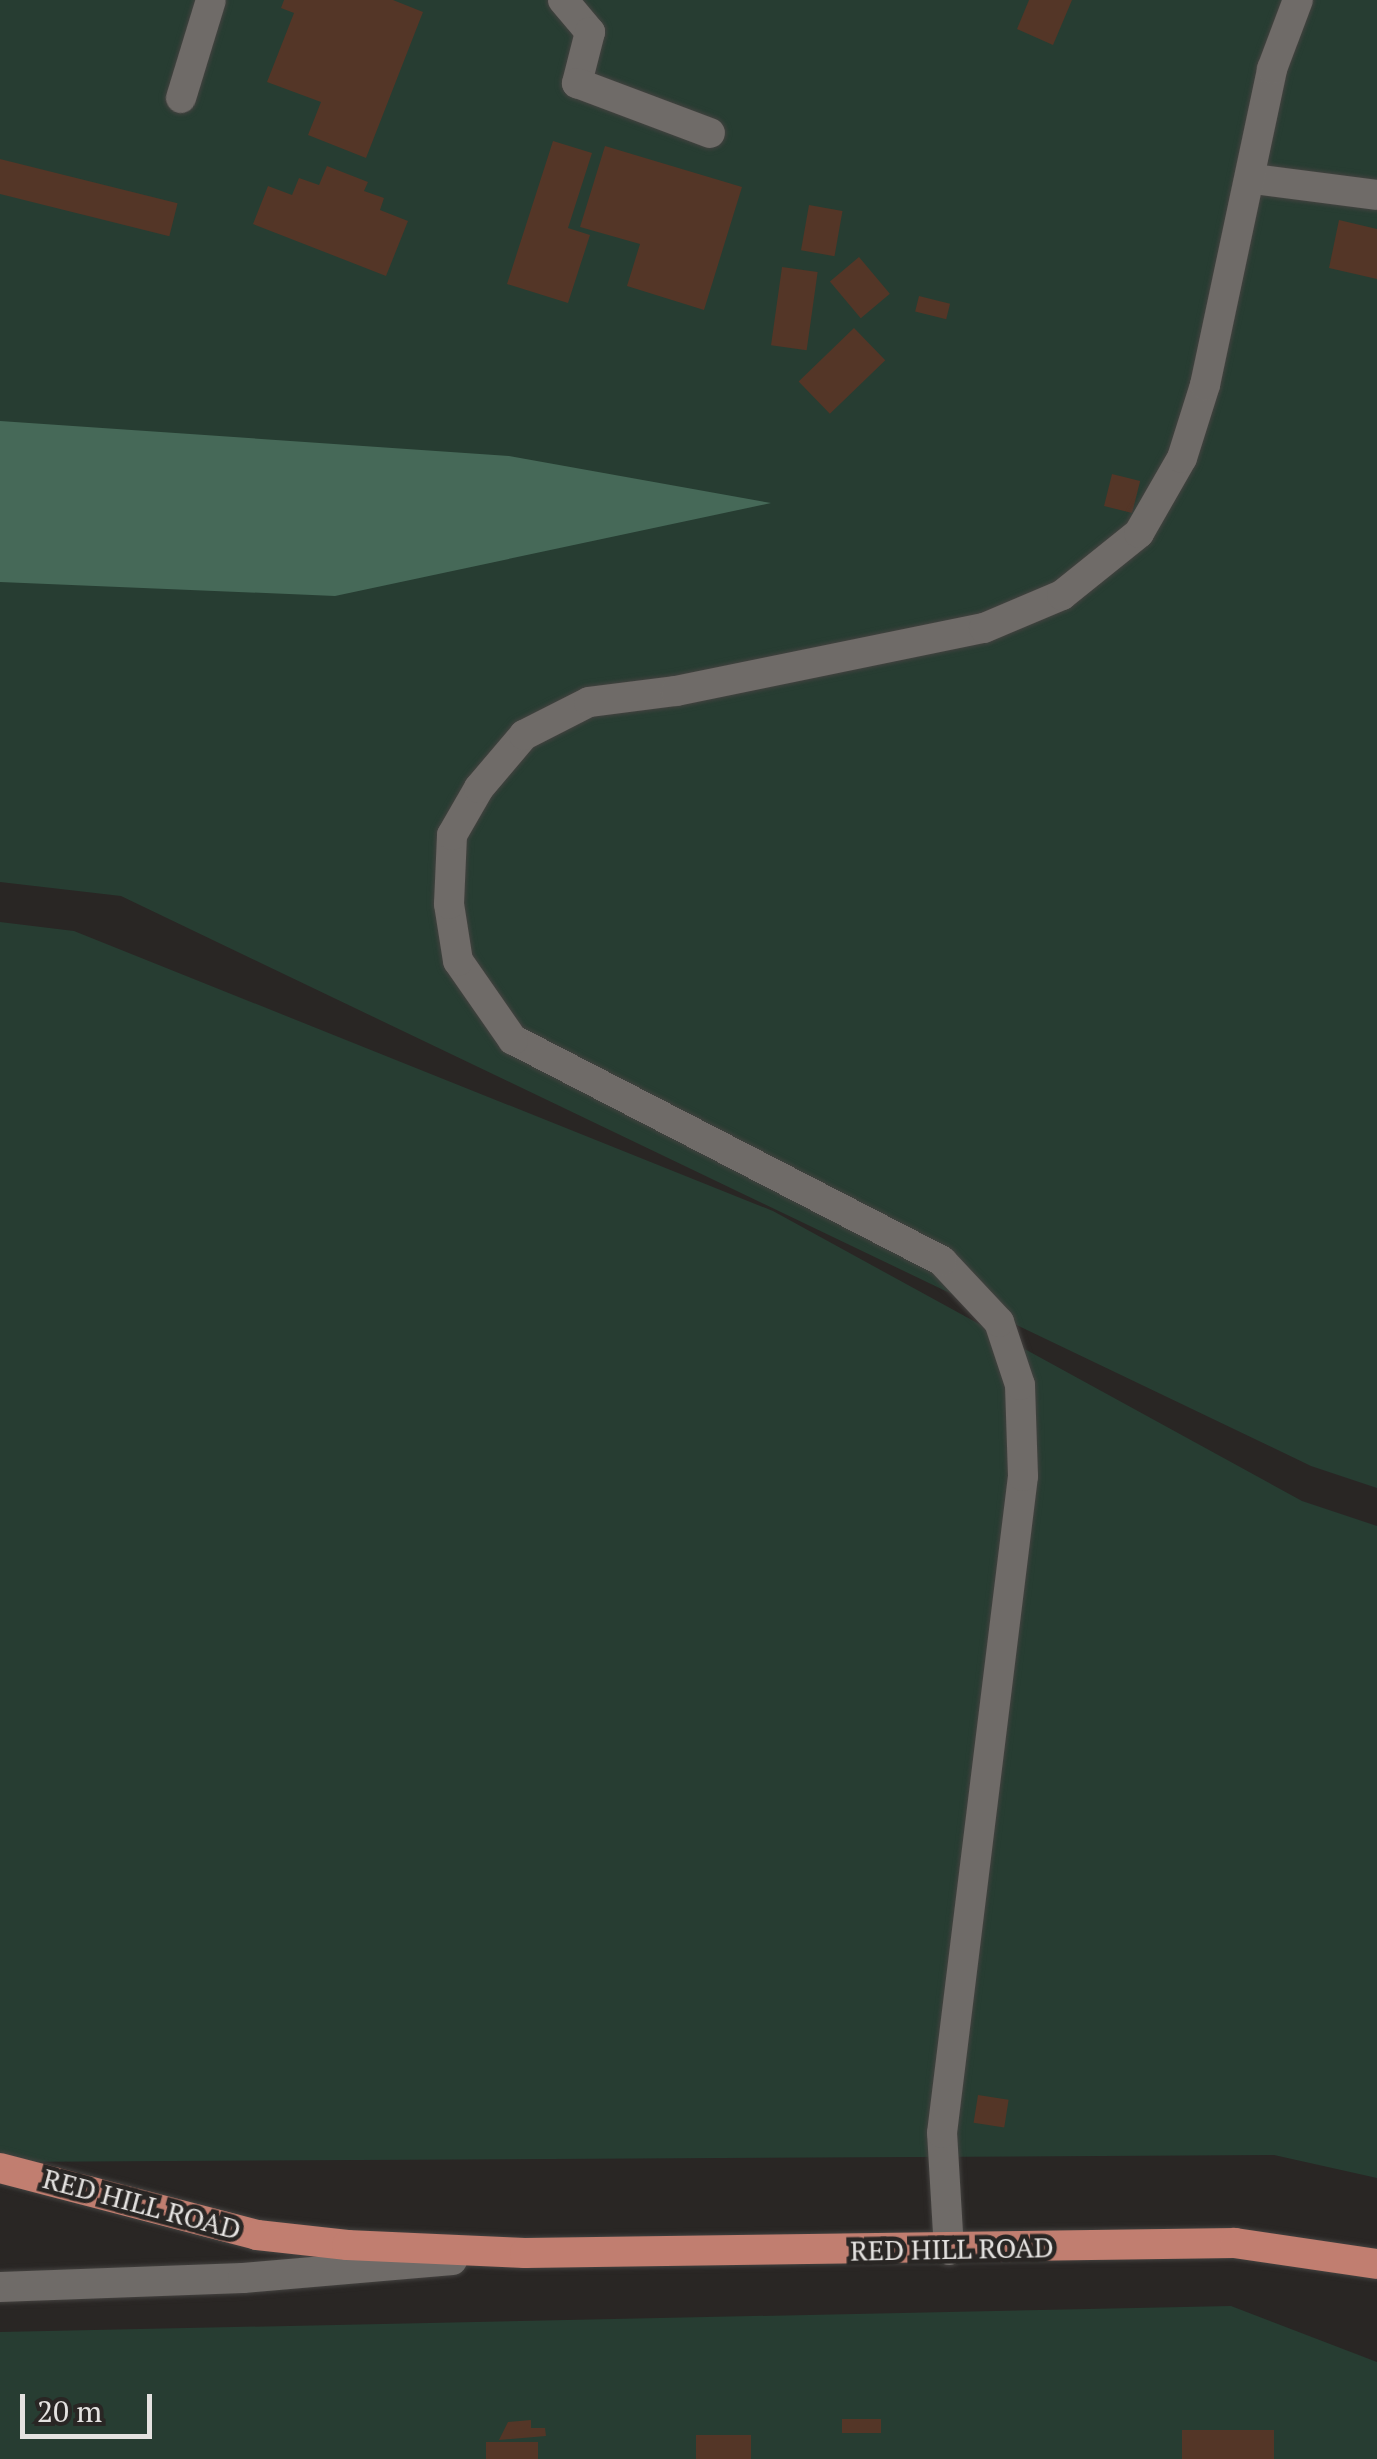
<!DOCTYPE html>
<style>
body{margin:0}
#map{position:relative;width:1377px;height:2459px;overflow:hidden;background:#292624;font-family:"PT Serif",serif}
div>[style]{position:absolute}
.green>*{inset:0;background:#273d32}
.forest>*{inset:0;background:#466958}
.building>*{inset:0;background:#543627;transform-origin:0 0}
.roads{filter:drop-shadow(0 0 2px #444240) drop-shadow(0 0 2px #444240)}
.minor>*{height:30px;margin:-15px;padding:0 15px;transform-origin:15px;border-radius:15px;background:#6f6b68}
.major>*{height:30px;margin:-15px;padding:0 15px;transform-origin:15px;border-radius:15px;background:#c17e70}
span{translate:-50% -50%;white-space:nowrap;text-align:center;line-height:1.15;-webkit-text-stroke:9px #292624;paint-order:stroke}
.street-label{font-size:28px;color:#e4e2e0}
.scale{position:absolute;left:20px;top:2394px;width:132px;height:45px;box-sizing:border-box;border:5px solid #e4e2e0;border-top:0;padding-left:12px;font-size:30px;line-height:35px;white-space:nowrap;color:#e4e2e0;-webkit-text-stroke:8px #292624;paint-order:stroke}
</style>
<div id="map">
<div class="green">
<i style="clip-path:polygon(0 0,1377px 0,1377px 1488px,1311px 1466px,121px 896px,0 882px)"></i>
<i style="clip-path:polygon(0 922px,74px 931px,773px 1211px,1302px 1501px,1377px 1526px,1377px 2178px,1274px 2155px,0 2162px)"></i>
<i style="clip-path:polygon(1231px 2306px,1377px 2362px,1377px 2459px,0 2459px,0 2332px)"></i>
</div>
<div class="forest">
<i style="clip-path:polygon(0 421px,509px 456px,771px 503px,335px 596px,0 582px)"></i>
</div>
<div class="building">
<i style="clip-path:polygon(284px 0,393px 0,423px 12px,366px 158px,308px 135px,321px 102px,267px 82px,294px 13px,281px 8px)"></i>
<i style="clip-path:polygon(1029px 0,1072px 0,1053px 45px,1017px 29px)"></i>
<i style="clip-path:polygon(553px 141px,592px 153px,568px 228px,590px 235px,568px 303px,507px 284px)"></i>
<i style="clip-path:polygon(605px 146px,742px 187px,704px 310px,627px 286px,640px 244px,580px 227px)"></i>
<i style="left:0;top:159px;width:183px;height:34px;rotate:14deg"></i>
<i style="clip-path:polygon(327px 166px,368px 182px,364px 191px,384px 198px,380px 210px,408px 221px,386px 276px,253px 224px,268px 186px,292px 195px,299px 178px,319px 185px)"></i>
<i style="left:809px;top:205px;width:34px;height:46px;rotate:10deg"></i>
<i style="clip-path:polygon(1339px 220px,1377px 229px,1377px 279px,1329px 268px)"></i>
<i style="left:859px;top:257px;width:48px;height:38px;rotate:50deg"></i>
<i style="left:782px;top:267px;width:36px;height:79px;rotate:8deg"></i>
<i style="left:919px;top:296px;width:32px;height:16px;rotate:14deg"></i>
<i style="left:854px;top:328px;width:45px;height:77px;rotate:46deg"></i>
<i style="left:1112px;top:474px;width:29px;height:33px;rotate:14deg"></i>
<i style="left:978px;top:2095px;width:31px;height:28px;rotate:9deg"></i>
<i style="left:842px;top:2419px;width:39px;height:14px"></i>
<i style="clip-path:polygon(531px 2420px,531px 2428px,545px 2428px,546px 2436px,499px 2440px,508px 2422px)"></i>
<i style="left:1274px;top:2430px;width:29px;height:92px;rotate:90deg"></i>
<i style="left:696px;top:2435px;width:55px;height:24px"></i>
<i style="left:486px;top:2442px;width:52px;height:17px"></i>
</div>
<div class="roads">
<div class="minor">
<i style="left:563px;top:0;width:42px;rotate:49.8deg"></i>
<i style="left:590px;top:32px;width:53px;rotate:104.3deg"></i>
<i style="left:577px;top:83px;width:142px;rotate:20.6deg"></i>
<i style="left:181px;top:98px;width:102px;rotate:-73deg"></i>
<i style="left:1254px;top:179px;width:124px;rotate:7.4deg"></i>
<i style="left:949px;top:2250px;width:117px;rotate:-93.4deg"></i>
<i style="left:942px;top:2133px;width:662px;rotate:-82.97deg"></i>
<i style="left:1023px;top:1476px;width:91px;rotate:-91.9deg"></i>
<i style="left:1020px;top:1385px;width:66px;rotate:-108.4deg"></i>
<i style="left:999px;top:1322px;width:83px;rotate:-133.1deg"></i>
<i style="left:942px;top:1261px;width:483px;rotate:-152.7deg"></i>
<i style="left:513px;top:1040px;width:96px;rotate:-124.8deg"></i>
<i style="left:458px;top:961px;width:58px;rotate:-99deg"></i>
<i style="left:449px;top:904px;width:69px;rotate:-87.5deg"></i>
<i style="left:452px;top:835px;width:54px;rotate:-60.1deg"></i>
<i style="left:479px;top:788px;width:70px;rotate:-49.7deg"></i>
<i style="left:524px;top:735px;width:73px;rotate:-26.9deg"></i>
<i style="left:589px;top:702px;width:88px;rotate:-7.2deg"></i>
<i style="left:676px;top:691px;width:314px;rotate:-11.6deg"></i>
<i style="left:984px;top:628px;width:85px;rotate:-22.9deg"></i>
<i style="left:1062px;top:595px;width:99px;rotate:-38.8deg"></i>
<i style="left:1139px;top:533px;width:86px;rotate:-60.2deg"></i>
<i style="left:1182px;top:458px;width:77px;rotate:-72.5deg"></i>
<i style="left:1205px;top:385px;width:323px;rotate:-78deg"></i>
<i style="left:1272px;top:69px;width:74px;rotate:-69.4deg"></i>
<i style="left:0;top:2287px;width:243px;rotate:-2.1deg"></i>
<i style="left:243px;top:2278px;width:210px;rotate:-4.9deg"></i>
</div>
<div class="major">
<i style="left:0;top:2168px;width:266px;rotate:14.6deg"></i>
<i style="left:257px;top:2235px;width:91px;rotate:6.3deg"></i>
<i style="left:347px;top:2245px;width:178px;rotate:2.6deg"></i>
<i style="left:525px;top:2253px;width:710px;rotate:-0.81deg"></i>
<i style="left:1235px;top:2243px;width:144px;rotate:8.4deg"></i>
</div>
</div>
<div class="street-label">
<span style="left:142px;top:2204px;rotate:15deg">RED HILL ROAD</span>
<span style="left:952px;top:2249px;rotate:-1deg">RED HILL ROAD</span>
</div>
<div class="scale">20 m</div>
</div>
